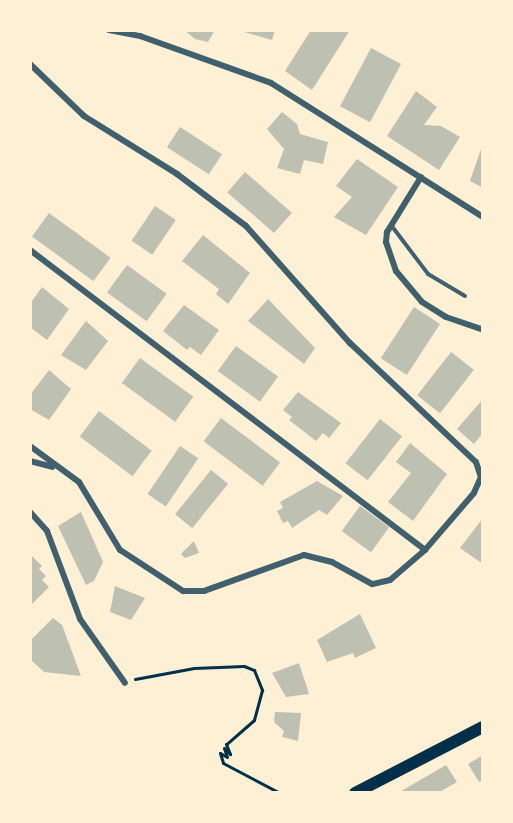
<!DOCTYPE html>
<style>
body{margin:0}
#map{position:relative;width:513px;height:823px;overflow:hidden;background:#fdf0d5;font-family:"Nunito Sans",sans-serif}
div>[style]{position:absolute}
.building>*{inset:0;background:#bec0b2;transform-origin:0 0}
.path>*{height:3px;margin:-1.5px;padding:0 1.5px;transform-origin:1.5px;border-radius:1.5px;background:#003049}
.service>*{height:4px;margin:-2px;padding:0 2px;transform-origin:2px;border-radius:2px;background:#3f606c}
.minor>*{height:6px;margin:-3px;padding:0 3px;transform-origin:3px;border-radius:3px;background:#3f606c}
.primary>*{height:12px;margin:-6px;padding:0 6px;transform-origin:6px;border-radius:6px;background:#003049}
span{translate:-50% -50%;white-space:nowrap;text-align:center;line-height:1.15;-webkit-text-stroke:5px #fdf0d5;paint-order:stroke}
.frame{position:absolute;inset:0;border:32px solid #fdf0d5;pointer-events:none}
</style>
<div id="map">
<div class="building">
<i style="clip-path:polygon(184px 30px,215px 30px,208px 42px,195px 39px)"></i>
<i style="clip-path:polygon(237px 30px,275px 30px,272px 40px)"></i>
<i style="clip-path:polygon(311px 30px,350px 30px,312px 90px,285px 71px)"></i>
<i style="left:371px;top:48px;width:34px;height:66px;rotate:28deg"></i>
<i style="clip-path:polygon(416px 91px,437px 107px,424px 125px,441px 126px,460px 137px,439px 170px,387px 136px)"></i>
<i style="clip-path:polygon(282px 112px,297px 124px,300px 134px,328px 142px,323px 164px,304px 160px,300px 174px,277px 168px,284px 149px,267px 129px)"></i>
<i style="left:180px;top:127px;width:50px;height:24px;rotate:33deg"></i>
<i style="clip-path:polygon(481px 149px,483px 150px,483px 188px,470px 181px)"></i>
<i style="clip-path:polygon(357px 159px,398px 187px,366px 235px,334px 217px,352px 197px,336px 186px)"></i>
<i style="left:245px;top:172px;width:62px;height:27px;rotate:41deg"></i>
<i style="left:155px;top:206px;width:25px;height:42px;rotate:34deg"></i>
<i style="left:49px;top:213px;width:76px;height:29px;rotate:36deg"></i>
<i style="clip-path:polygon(203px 235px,250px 273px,228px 304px,216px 294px,219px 289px,182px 261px)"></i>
<i style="left:127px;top:265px;width:49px;height:34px;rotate:36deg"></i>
<i style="clip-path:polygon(42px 287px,69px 309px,47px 340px,30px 327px,30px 304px)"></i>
<i style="clip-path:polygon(268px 299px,315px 348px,304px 364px,248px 321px)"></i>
<i style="clip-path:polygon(184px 305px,219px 330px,201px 355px,190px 347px,187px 350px,163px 331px)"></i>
<i style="left:414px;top:307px;width:31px;height:61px;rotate:33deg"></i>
<i style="clip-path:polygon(86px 321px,108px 341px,86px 370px,61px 355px)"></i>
<i style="left:236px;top:346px;width:52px;height:31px;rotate:36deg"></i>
<i style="left:451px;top:352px;width:29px;height:55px;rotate:38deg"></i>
<i style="left:140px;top:358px;width:66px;height:31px;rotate:36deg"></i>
<i style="clip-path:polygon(49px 370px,71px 389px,49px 420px,30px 409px,30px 395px)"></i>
<i style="clip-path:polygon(298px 392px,341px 423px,329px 438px,323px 433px,316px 441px,289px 420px,292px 417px,283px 410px)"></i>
<i style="clip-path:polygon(483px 399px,483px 433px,474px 444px,457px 429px)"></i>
<i style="left:99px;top:411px;width:66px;height:32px;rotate:37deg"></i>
<i style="left:221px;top:418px;width:74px;height:29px;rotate:37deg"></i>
<i style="left:380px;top:419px;width:28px;height:56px;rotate:38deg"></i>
<i style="clip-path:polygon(410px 443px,447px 474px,413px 521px,388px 502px,411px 473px,396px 462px)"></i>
<i style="left:180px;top:446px;width:22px;height:58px;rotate:34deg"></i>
<i style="left:211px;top:470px;width:22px;height:57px;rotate:39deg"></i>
<i style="clip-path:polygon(317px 481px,343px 496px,327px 515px,319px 510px,292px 528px,288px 521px,283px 523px,277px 511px,283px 508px,280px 502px)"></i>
<i style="left:360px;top:506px;width:36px;height:31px;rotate:36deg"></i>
<i style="clip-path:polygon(81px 512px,103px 562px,94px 581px,86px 585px,58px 526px)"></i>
<i style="clip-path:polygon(483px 518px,483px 564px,460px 548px)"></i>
<i style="clip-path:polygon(194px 541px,199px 553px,185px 558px,181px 554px)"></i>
<i style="clip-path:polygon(30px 554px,42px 566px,39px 569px,46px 576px,42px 580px,49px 587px,30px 606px)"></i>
<i style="clip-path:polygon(115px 586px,145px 598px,131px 620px,110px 612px)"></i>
<i style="clip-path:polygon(360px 614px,376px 648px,355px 658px,353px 653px,327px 662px,317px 640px)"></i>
<i style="clip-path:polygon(53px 618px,62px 625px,81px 676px,44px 672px,30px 659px,30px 641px)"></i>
<i style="clip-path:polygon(299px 663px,309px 694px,286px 697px,272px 673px)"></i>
<i style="clip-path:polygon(275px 712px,301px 713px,298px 741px,282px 737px,284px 731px,274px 722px)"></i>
<i style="clip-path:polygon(483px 755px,483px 780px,479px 782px,468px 764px)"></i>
<i style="clip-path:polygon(446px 765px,457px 782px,438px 793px,398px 793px)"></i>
</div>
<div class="path">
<i style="left:135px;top:679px;width:60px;rotate:-10.6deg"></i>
<i style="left:194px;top:668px;width:50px;rotate:-2.3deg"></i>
<i style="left:244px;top:666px;width:11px;rotate:22deg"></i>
<i style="left:254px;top:670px;width:22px;rotate:68deg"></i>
<i style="left:262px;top:690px;width:31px;rotate:105deg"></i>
<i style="left:254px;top:720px;width:37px;rotate:139deg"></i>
<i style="left:226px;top:744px;width:11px;rotate:68deg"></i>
<i style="left:230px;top:754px;width:8px;rotate:-135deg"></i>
<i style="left:224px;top:748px;width:9px;rotate:72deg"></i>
<i style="left:227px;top:757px;width:8px;rotate:-150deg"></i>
<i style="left:220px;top:753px;width:10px;rotate:73deg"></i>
<i style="left:223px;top:763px;width:64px;rotate:27.8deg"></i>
</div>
<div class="service">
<i style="left:391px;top:225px;width:61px;rotate:52.9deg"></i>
<i style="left:428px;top:274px;width:43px;rotate:30.7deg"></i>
</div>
<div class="minor">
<i style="left:109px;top:30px;width:32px;rotate:11deg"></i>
<i style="left:140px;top:36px;width:139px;rotate:19.7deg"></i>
<i style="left:271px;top:83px;width:251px;rotate:32.3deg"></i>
<i style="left:30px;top:64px;width:75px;rotate:43.9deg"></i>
<i style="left:84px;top:116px;width:110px;rotate:31.9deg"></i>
<i style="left:177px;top:174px;width:86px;rotate:37deg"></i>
<i style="left:246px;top:226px;width:157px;rotate:48.4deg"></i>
<i style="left:350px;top:343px;width:173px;rotate:43.4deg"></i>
<i style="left:476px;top:462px;width:16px;rotate:72deg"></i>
<i style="left:481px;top:477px;width:17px;rotate:114deg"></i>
<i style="left:474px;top:493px;width:75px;rotate:130.7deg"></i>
<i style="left:425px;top:550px;width:46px;rotate:139.4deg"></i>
<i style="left:390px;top:580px;width:18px;rotate:167deg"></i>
<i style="left:372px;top:584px;width:46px;rotate:-151.2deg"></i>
<i style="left:332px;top:562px;width:29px;rotate:-166deg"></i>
<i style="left:304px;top:555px;width:106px;rotate:160.2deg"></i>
<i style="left:204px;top:591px;width:21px;rotate:180deg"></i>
<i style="left:183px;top:591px;width:75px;rotate:-146.9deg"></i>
<i style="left:120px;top:550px;width:79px;rotate:-121.1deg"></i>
<i style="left:79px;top:482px;width:61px;rotate:-143.7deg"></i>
<i style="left:421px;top:177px;width:65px;rotate:121.7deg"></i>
<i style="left:387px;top:232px;width:10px;rotate:96deg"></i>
<i style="left:386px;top:242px;width:31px;rotate:71deg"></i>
<i style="left:396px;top:271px;width:40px;rotate:50deg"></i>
<i style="left:422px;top:302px;width:28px;rotate:32deg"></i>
<i style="left:446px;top:317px;width:39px;rotate:19deg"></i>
<i style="left:30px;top:250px;width:496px;rotate:37.2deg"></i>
<i style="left:30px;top:461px;width:23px;rotate:15deg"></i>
<i style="left:30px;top:512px;width:25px;rotate:48deg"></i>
<i style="left:47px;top:531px;width:94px;rotate:69.4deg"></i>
<i style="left:80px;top:619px;width:78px;rotate:54.9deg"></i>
</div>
<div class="primary">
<i style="left:355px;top:793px;width:144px;rotate:-27.3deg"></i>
</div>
<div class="frame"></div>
</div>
